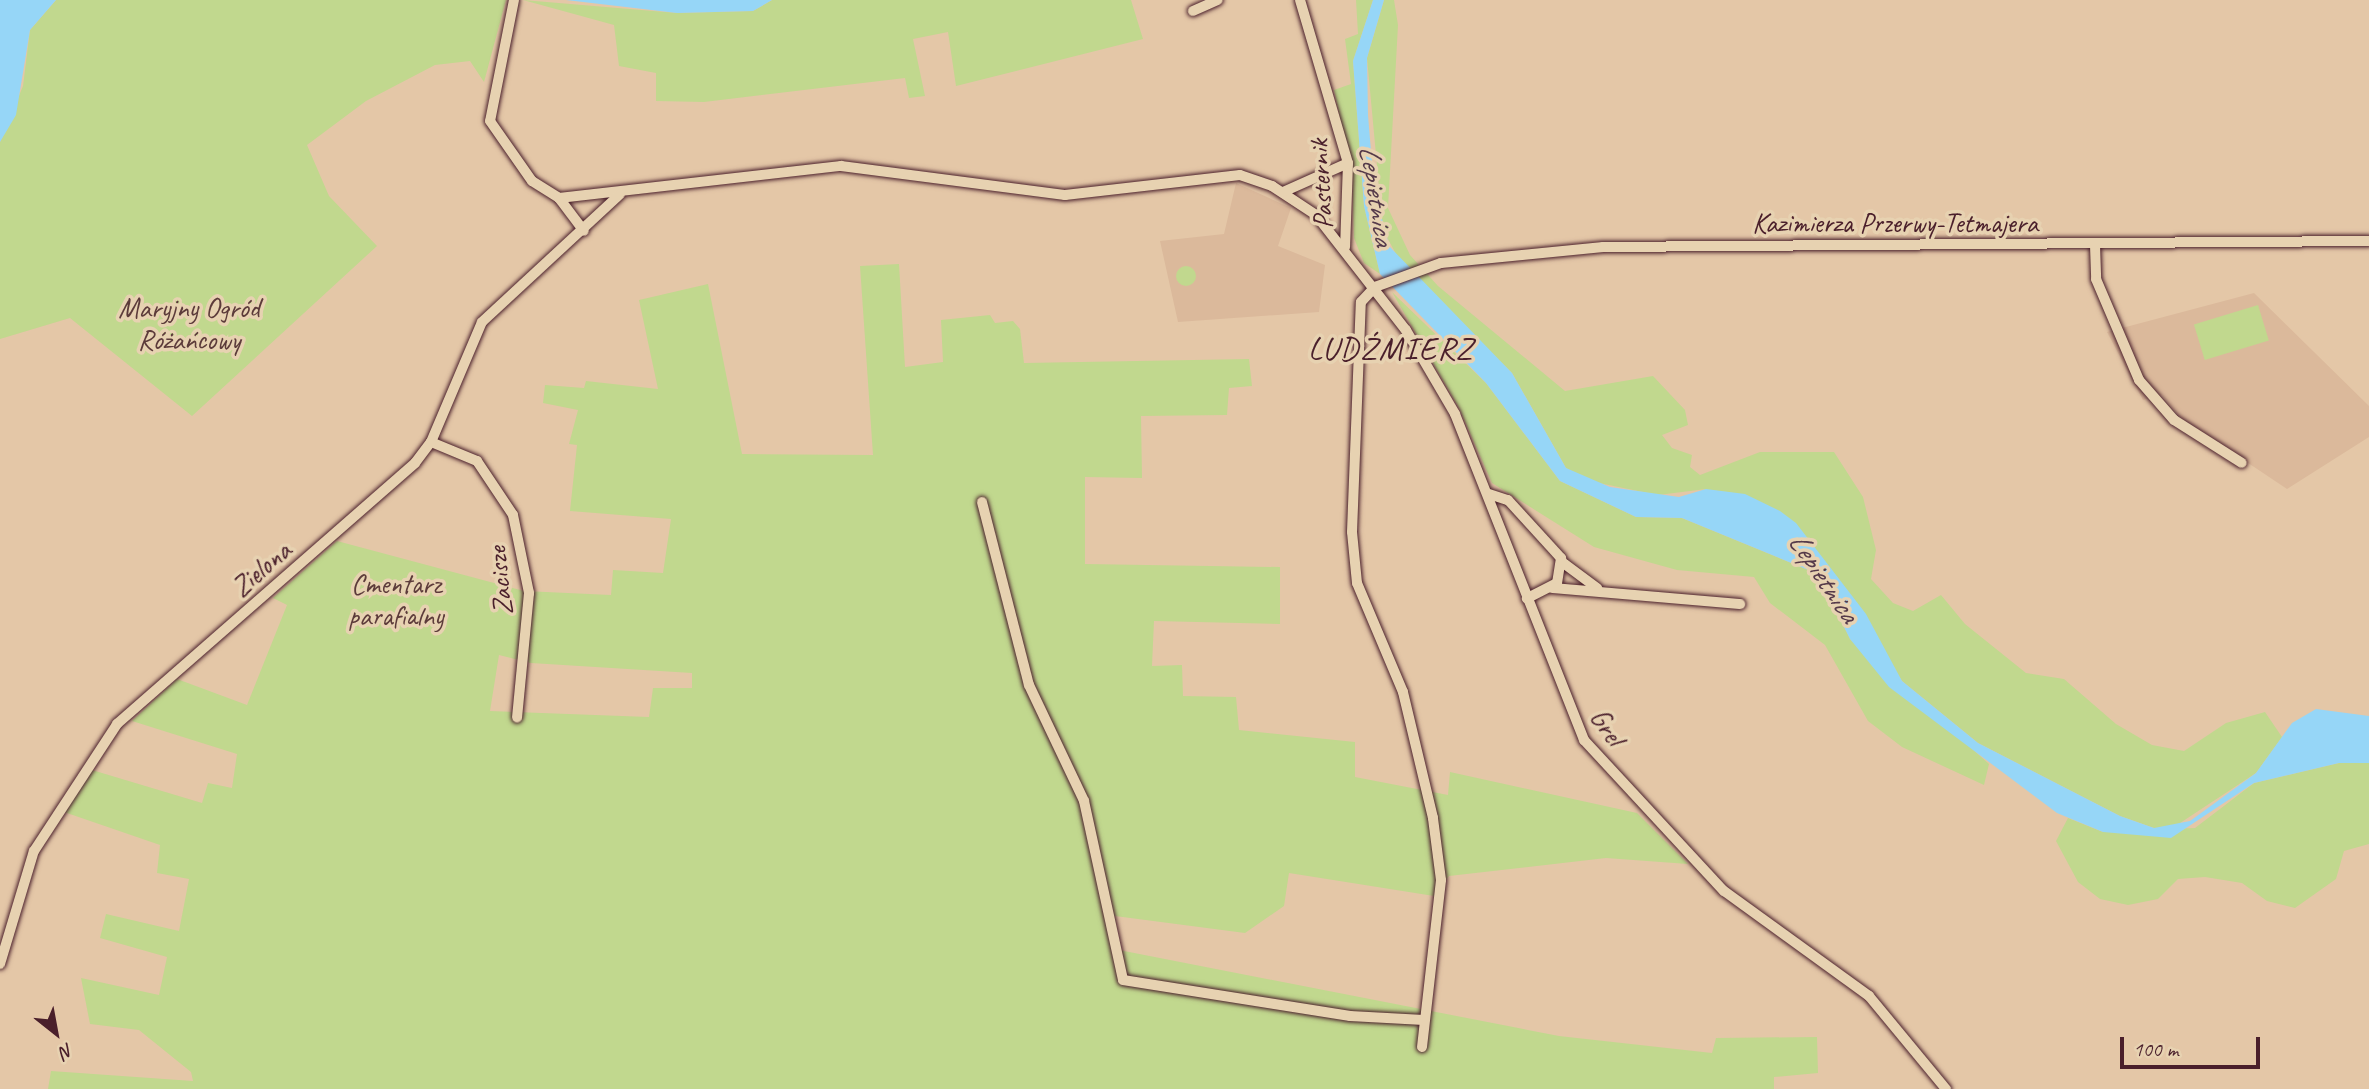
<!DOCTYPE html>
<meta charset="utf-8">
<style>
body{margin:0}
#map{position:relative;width:2369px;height:1089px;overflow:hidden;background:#e4c7a7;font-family:Caveat,sans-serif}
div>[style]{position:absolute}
.built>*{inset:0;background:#dbb99b}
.green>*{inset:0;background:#c1d88e;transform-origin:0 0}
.round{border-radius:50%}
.water>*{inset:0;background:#96d6f7}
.roads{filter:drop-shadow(0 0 2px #4a1f2b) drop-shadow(0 0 2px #4a1f2b)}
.minor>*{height:10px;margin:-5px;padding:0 5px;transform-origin:5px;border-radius:5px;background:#e7d2b1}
span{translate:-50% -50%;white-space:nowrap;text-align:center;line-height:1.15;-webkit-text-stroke:7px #e7d2b1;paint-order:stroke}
.street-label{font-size:28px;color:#4a1f2b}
.park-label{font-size:28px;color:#5c3b3a}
.water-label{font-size:30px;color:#553a4a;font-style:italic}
.quarter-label{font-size:32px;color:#4a1f2b;letter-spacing:2px}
.north{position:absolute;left:21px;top:998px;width:70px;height:70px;-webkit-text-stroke:5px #e7d2b1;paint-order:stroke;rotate:149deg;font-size:19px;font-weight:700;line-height:28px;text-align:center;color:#4a1f2b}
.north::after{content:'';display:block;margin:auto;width:24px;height:32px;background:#4a1f2b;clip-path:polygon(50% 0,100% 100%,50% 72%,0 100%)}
.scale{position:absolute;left:2120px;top:1037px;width:140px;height:32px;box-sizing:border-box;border:4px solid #4a1f2b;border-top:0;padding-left:9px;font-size:21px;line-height:24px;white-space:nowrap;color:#4a1f2b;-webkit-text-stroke:5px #e7d2b1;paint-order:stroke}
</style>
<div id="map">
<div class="built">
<i style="clip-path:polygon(1236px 183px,1291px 208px,1278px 246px,1325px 265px,1319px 312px,1178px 322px,1160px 241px,1224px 234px)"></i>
<i style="clip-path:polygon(2254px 293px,2369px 406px,2369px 437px,2287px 489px,2181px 418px,2162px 395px,2143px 400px,2107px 332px)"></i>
</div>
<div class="green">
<i style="clip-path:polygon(56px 0,506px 0,484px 82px,470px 61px,435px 65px,366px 101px,307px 145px,329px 196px,377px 246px,192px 416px,70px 318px,0 339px,0 142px,23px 86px,30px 30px)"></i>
<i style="clip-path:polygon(523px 0,677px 13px,753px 11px,772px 0,1131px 0,1143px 39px,956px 86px,948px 32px,913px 39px,925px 96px,909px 98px,905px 78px,704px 102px,656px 101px,656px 73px,619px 66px,614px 25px)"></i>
<i style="clip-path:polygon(1356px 0,1373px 0,1353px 61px,1364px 206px,1380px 274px,1364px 263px,1354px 238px,1352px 175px,1334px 90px,1351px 84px,1345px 39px,1358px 34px)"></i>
<i style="clip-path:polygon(1384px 0,1394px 0,1398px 25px,1388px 208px,1410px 255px,1438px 286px,1565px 391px,1653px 376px,1685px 410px,1688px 425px,1662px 435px,1672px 448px,1692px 455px,1690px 467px,1700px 475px,1760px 452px,1834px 452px,1863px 497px,1876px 550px,1871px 579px,1893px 603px,1913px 611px,1941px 595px,1965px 624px,2026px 673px,2064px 679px,2116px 724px,2152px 745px,2184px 751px,2226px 723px,2265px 712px,2282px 737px,2256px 773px,2174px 827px,2154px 828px,2120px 816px,1978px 743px,1902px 681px,1846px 590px,1706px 489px,1658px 495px,1589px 481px,1566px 468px,1512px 373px,1403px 267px,1383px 230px,1367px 58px)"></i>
<i style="clip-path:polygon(evenodd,899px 264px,905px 367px,943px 362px,941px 320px,990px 315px,995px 323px,1013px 321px,1020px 329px,1024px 363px,1249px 359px,1252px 386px,1229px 388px,1227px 415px,1141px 416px,1142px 478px,1085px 477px,1085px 564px,1280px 567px,1280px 624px,1154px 621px,1152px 666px,1182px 665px,1183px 696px,1236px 697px,1239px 730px,1355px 742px,1355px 777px,1448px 795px,1450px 772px,1637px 813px,1688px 864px,1606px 858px,1449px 876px,1434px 896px,1289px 873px,1284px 906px,1245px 933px,1115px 916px,1119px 950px,1559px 1036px,1712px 1053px,1716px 1038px,1817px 1037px,1818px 1073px,1774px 1077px,1774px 1089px,48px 1089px,51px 1071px,193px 1081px,191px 1072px,139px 1030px,90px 1024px,81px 978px,159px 995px,167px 957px,100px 938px,106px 914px,179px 931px,189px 879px,157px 873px,160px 845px,64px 812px,92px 770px,202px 803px,208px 783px,232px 788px,237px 754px,132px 721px,177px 679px,247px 705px,287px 605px,273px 598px,337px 541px,524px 591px,611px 595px,613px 570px,663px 573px,671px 519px,570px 511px,577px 445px,569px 444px,578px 410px,543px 403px,545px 385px,584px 388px,586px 381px,658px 389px,639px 300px,708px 284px,742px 454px,873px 455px,860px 266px,899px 264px,499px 655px,531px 663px,692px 673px,692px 688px,653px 688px,649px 717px,490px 711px,499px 655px)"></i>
<i class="round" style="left:1176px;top:266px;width:20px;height:20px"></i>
<i style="clip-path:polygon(1392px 292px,1486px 383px,1560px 481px,1636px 517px,1682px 518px,1818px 574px,1850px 639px,1989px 764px,1984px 785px,1902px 747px,1868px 721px,1825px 645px,1770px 603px,1754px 577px,1677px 570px,1594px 547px,1492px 483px,1459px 408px)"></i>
<i style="left:2258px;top:305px;width:37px;height:67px;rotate:73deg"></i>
<i style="clip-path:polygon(2339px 763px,2369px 763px,2369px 844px,2344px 851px,2336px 879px,2295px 908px,2267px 901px,2242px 883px,2205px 877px,2178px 879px,2158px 899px,2128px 905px,2100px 899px,2078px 882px,2056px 841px,2068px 818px,2103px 832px,2195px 828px,2254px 783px)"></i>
</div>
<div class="water">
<i style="clip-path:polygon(0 0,56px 0,30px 30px,16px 115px,0 142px)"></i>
<i style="clip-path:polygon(566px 0,772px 0,753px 11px,677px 13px)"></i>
<i style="clip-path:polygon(1373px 0,1384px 0,1367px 58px,1368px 115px,1374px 188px,1389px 246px,1512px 373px,1566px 468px,1610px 487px,1679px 497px,1706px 489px,1745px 494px,1780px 511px,1796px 523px,1866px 614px,1902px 681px,1978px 743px,2120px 816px,2154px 828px,2190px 821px,2256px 773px,2292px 723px,2316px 709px,2369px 716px,2369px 763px,2339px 763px,2254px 783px,2171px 838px,2103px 832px,2057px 813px,1889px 687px,1850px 639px,1818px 574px,1682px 518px,1636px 517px,1560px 481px,1486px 383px,1380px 274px,1364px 206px,1353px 61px)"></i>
</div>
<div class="roads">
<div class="minor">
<i style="left:514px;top:0;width:123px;rotate:101.2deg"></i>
<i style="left:490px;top:121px;width:73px;rotate:55deg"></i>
<i style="left:532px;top:181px;width:32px;rotate:32deg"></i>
<i style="left:559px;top:198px;width:284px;rotate:-6.5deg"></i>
<i style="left:841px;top:166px;width:226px;rotate:7.4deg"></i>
<i style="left:1065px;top:195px;width:176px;rotate:-6.5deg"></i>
<i style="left:1240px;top:175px;width:34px;rotate:19deg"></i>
<i style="left:1272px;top:186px;width:53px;rotate:33.4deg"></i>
<i style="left:1316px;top:215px;width:146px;rotate:52deg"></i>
<i style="left:1406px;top:330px;width:97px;rotate:59.7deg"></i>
<i style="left:1455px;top:414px;width:351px;rotate:68.4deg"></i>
<i style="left:1584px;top:740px;width:206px;rotate:47.2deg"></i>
<i style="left:1724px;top:891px;width:179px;rotate:35.9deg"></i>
<i style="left:1869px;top:996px;width:121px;rotate:50.4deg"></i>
<i style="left:1300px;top:0;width:170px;rotate:73.6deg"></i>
<i style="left:1348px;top:163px;width:84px;rotate:92deg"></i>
<i style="left:1193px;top:11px;width:27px;rotate:-24deg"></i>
<i style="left:1283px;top:192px;width:71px;rotate:-24deg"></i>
<i style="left:559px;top:198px;width:41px;rotate:52.9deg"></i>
<i style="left:2095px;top:245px;width:34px;rotate:88deg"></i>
<i style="left:2096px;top:279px;width:110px;rotate:66.9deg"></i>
<i style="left:2139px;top:380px;width:53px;rotate:48.8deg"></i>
<i style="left:2174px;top:420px;width:80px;rotate:32.3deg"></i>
<i style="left:431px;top:442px;width:50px;rotate:22.4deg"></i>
<i style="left:477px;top:461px;width:65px;rotate:56.3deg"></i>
<i style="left:513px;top:515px;width:80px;rotate:78.4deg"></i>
<i style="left:529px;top:593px;width:125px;rotate:95.5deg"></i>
<i style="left:1489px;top:494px;width:20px;rotate:18deg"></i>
<i style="left:1508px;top:500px;width:79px;rotate:47.6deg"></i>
<i style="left:1561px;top:558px;width:25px;rotate:99deg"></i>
<i style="left:1557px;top:583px;width:34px;rotate:153deg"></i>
<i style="left:982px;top:502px;width:189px;rotate:75.6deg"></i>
<i style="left:1029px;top:685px;width:128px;rotate:64.6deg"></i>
<i style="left:1084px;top:801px;width:183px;rotate:77.7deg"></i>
<i style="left:1123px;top:980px;width:230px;rotate:9deg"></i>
<i style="left:1350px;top:1016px;width:74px;rotate:3.1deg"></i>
<i style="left:1562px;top:562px;width:44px;rotate:36.6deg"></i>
<i style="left:1552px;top:588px;width:189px;rotate:4.9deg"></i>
<i style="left:0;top:964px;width:118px;rotate:-73.3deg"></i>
<i style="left:34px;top:851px;width:152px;rotate:-56.8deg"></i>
<i style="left:117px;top:724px;width:396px;rotate:-41.2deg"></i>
<i style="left:415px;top:463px;width:26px;rotate:-53deg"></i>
<i style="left:431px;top:442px;width:130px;rotate:-67deg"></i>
<i style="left:482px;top:322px;width:188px;rotate:-42.8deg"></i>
<i style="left:1422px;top:1047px;width:168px;rotate:-83.5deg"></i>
<i style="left:1441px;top:880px;width:63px;rotate:-97.4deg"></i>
<i style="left:1433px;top:818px;width:130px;rotate:-103.4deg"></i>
<i style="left:1403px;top:692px;width:118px;rotate:-112.9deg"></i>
<i style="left:1357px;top:583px;width:51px;rotate:-95.6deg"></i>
<i style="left:1352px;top:532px;width:230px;rotate:-87.8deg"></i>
<i style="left:1361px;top:302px;width:21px;rotate:-47deg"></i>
<i style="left:1375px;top:287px;width:70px;rotate:-20deg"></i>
<i style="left:1441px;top:263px;width:163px;rotate:-5.6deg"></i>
<i style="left:1603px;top:247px;width:766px;rotate:-0.45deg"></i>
</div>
</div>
<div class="street-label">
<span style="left:1321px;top:184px;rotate:-93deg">Pasternik</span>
<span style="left:1895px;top:223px">Kazimierza Przerwy-Tetmajera</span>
<span style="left:261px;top:569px;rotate:-41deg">Zielona</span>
<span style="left:500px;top:581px;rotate:-96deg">Zacisze</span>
<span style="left:1607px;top:727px;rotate:56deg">Grel</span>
</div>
<div class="park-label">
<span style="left:189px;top:324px">Maryjny Ogród<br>Różańcowy</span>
<span style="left:396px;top:600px">Cmentarz<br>parafialny</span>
</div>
<div class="water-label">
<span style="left:1377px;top:195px;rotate:81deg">Lepietnica</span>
<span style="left:1824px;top:577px;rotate:56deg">Lepietnica</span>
</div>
<div class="quarter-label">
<span style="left:1391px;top:349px">LUDŹMIERZ</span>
</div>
<div class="north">N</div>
<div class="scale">100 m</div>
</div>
